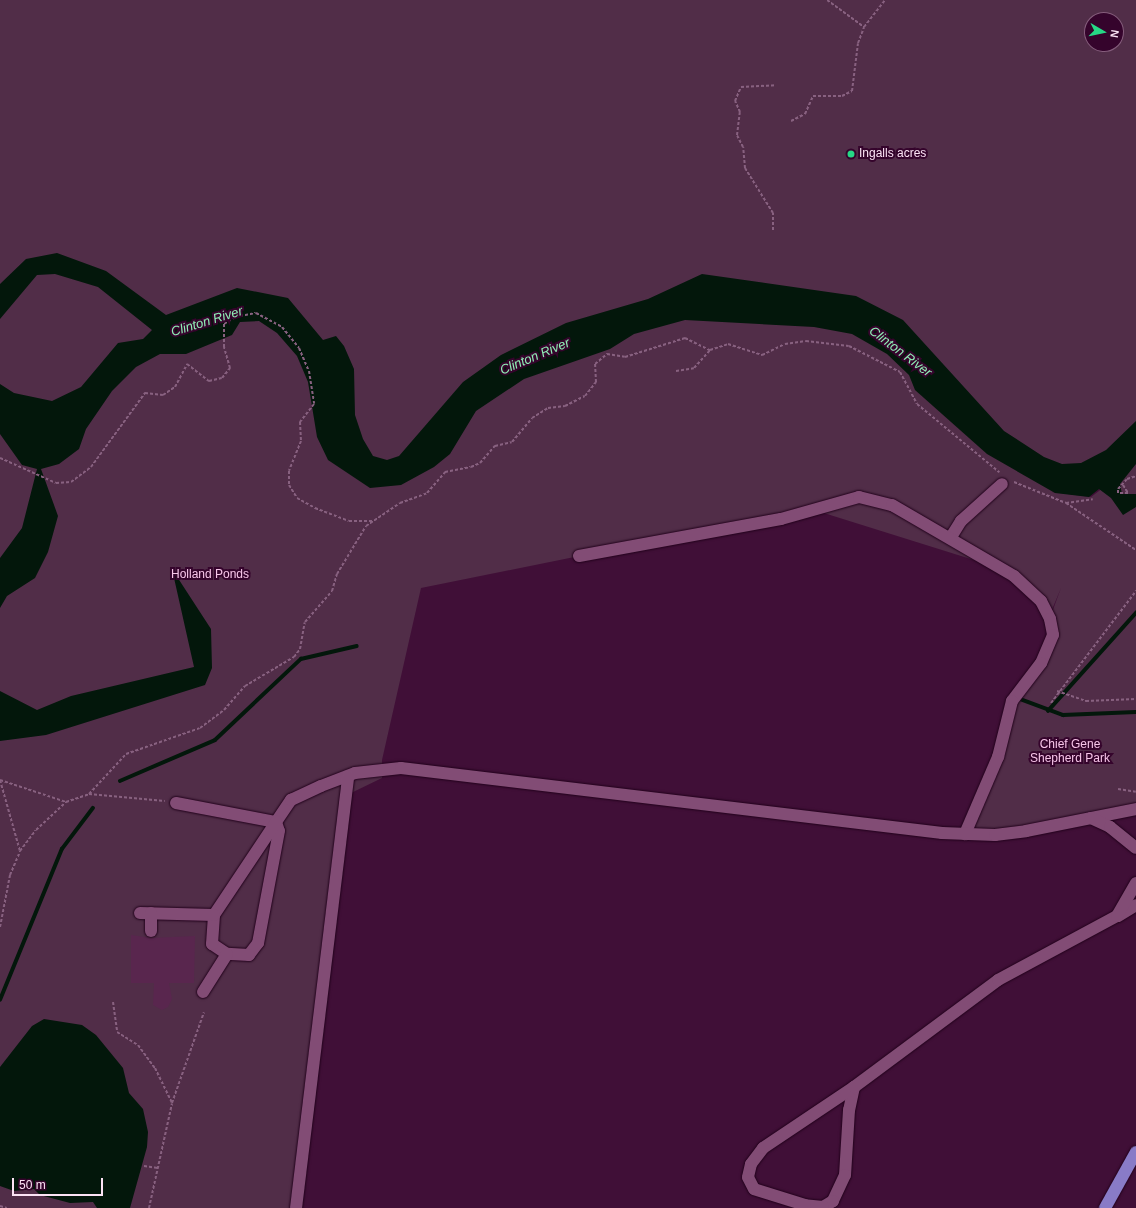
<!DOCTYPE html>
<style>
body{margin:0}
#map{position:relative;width:1136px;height:1208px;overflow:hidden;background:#400f37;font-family:Arial,sans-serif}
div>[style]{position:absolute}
.green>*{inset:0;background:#512d48}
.water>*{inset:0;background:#03170b}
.stream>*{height:3.5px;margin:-1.75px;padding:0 1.75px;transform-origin:1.75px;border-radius:1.75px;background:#03170b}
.building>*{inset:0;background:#59264e}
.path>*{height:2px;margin-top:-1px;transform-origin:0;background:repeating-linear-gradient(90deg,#886180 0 3px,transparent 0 5px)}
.roads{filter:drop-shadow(0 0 1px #21001b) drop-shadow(0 0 1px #21001b)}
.minor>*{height:12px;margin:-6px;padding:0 6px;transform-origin:6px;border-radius:6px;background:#824c75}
.major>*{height:12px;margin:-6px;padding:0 6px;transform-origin:6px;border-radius:6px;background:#897bc7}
.dots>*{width:11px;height:11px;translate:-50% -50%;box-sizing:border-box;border:2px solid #35042c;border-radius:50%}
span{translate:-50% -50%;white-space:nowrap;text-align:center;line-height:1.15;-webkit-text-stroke:4px #35042c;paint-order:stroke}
.poi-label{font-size:12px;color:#fce3f5}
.left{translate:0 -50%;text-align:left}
.park-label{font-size:12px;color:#f7c5e9}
.water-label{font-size:13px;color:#90f0b6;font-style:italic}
.north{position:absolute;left:1084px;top:12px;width:40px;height:40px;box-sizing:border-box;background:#35042c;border:1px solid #855d7c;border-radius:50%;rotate:99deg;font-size:11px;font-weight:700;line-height:16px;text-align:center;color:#fce3f5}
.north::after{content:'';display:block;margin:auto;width:14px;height:18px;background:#26d886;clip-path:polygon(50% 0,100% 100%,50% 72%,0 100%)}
.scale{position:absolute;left:12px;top:1178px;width:91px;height:18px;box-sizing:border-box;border:2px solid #fce3f5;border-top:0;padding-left:5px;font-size:12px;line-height:14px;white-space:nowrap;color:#fce3f5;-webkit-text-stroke:3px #35042c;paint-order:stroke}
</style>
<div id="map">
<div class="green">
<i style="clip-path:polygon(evenodd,0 0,1136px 0,1136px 440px,1052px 492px,1091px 497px,1136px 463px,1136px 807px,1026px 829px,968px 832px,1010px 715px,1043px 664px,1051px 615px,1061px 588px,1051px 612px,1009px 571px,811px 509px,421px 588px,382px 760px,382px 778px,349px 794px,295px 1208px,0 1208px,0 0,1092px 20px,1116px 20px,1116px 44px,1092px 44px,1092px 20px)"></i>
</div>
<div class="water">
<i style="clip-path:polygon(57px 253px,106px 271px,166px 315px,237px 288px,288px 298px,323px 340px,336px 336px,344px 346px,354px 369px,355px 415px,363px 439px,373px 456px,387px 460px,399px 456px,463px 382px,501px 355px,566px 323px,648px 299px,702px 274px,856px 296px,903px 320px,1004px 431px,1044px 457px,1062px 464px,1081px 463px,1106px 450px,1136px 421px,1136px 464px,1120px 484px,1122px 494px,1136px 494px,1136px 507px,1123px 515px,1111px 498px,1099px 489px,1089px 497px,1055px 493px,987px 454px,915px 390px,909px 375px,887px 354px,852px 334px,814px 327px,685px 320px,634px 334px,610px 349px,524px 379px,476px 411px,450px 454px,434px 467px,401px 485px,370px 488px,328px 460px,317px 437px,308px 382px,297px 356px,277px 333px,259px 321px,240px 322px,232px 335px,186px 354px,160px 354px,136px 367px,112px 391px,86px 429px,79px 449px,59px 464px,41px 469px,58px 516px,48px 552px,35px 578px,7px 596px,0 608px,0 558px,22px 528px,37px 469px,22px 465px,0 434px,0 384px,14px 393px,52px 401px,81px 387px,118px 343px,143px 339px,152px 330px,98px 287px,55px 274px,37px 275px,0 319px,0 284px,26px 259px)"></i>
<i style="clip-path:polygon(172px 569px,211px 629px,212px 668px,205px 685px,46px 735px,0 741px,0 691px,37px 710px,71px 696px,194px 667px)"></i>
<i style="clip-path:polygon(44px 1019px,82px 1025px,96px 1035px,123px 1068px,129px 1093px,143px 1109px,148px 1132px,147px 1147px,130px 1208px,97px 1208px,93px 1202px,70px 1203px,40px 1195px,34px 1189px,14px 1191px,0 1186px,0 1067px,32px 1026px)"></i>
</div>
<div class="stream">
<i style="left:1020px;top:699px;width:46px;rotate:20.4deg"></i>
<i style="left:1063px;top:715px;width:73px;rotate:-2.4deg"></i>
<i style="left:1048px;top:711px;width:132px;rotate:-48.1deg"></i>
<i style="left:120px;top:781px;width:103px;rotate:-23.3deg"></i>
<i style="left:215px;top:740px;width:118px;rotate:-43.3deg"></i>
<i style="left:301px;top:659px;width:57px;rotate:-13.1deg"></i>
<i style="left:0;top:1000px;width:163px;rotate:-67.7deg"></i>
<i style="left:62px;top:849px;width:51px;rotate:-52.9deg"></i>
</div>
<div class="building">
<i style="clip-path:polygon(131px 935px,151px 938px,195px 936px,194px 983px,169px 983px,172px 999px,168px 1007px,162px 1010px,153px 1005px,154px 983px,131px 983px)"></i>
</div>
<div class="path">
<i style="left:827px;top:0;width:46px;rotate:36.1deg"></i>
<i style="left:791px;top:121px;width:16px;rotate:-27deg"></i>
<i style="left:805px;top:114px;width:20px;rotate:-66deg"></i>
<i style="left:813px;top:96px;width:29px"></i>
<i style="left:842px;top:96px;width:11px;rotate:-27deg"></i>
<i style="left:852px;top:91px;width:48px;rotate:-82.9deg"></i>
<i style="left:858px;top:43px;width:17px;rotate:-69deg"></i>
<i style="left:864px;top:27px;width:34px;rotate:-52deg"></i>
<i style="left:773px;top:230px;width:17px;rotate:-90deg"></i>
<i style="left:773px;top:213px;width:53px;rotate:-121.9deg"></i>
<i style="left:745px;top:168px;width:21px;rotate:-95deg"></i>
<i style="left:743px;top:147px;width:13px;rotate:-117deg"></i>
<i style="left:737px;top:135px;width:23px;rotate:-83deg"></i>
<i style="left:740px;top:112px;width:12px;rotate:-114deg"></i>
<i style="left:735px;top:101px;width:15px;rotate:-67deg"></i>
<i style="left:741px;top:87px;width:35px;rotate:-3deg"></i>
<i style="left:676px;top:371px;width:18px;rotate:-9deg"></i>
<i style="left:694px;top:368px;width:24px;rotate:-48deg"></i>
<i style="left:0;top:458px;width:61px;rotate:24.1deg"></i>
<i style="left:56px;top:483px;width:15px;rotate:-4deg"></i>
<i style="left:71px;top:482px;width:25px;rotate:-37deg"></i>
<i style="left:91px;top:467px;width:92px;rotate:-53.9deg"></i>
<i style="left:145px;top:393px;width:18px;rotate:6deg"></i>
<i style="left:163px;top:395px;width:14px;rotate:-34deg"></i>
<i style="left:175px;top:387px;width:26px;rotate:-62deg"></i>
<i style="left:187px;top:364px;width:28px;rotate:38deg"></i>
<i style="left:209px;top:381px;width:13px;rotate:-13deg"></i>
<i style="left:222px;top:378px;width:13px;rotate:-51deg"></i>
<i style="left:230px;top:368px;width:22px;rotate:-106deg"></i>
<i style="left:224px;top:347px;width:23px;rotate:-90deg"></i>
<i style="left:224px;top:324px;width:13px;rotate:-32deg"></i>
<i style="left:235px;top:317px;width:21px;rotate:-11deg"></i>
<i style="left:256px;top:313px;width:30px;rotate:28deg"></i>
<i style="left:282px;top:327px;width:27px;rotate:51deg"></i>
<i style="left:299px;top:348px;width:25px;rotate:67deg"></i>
<i style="left:309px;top:371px;width:33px;rotate:81deg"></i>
<i style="left:314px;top:404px;width:23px;rotate:128deg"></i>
<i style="left:300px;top:422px;width:19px;rotate:87deg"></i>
<i style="left:301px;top:441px;width:32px;rotate:112deg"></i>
<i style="left:289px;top:471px;width:14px;rotate:90deg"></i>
<i style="left:289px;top:485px;width:15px;rotate:58deg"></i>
<i style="left:297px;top:498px;width:21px;rotate:29deg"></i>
<i style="left:315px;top:508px;width:36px;rotate:21deg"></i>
<i style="left:349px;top:521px;width:25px"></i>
<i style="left:1014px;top:482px;width:56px;rotate:22deg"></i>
<i style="left:1066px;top:503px;width:84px;rotate:33.9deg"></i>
<i style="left:1123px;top:485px;width:9px;rotate:58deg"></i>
<i style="left:1128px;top:493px;width:10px;rotate:180deg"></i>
<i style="left:1118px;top:493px;width:4px;rotate:-90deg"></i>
<i style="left:1118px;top:489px;width:13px;rotate:-48deg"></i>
<i style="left:1127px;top:479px;width:9px;rotate:-18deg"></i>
<i style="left:1066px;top:503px;width:27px;rotate:-8deg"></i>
<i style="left:1057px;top:691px;width:31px;rotate:19deg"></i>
<i style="left:1086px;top:701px;width:50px;rotate:-2.3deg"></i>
<i style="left:1051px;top:703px;width:141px;rotate:-52.8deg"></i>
<i style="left:0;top:780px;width:74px;rotate:74.3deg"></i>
<i style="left:0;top:780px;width:70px;rotate:18.4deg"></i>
<i style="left:1118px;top:789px;width:18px;rotate:9deg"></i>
<i style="left:89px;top:794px;width:54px;rotate:-47.2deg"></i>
<i style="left:126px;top:754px;width:78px;rotate:-19.4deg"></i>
<i style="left:200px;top:728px;width:30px;rotate:-37deg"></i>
<i style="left:224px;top:710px;width:32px;rotate:-49deg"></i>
<i style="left:245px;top:686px;width:57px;rotate:-30.6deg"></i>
<i style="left:294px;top:657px;width:10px;rotate:-53deg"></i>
<i style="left:300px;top:649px;width:27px;rotate:-80deg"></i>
<i style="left:305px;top:622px;width:41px;rotate:-48.9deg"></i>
<i style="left:332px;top:591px;width:18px;rotate:-74deg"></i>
<i style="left:337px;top:574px;width:56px;rotate:-58.9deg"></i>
<i style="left:366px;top:526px;width:41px;rotate:-34.1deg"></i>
<i style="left:400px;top:503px;width:29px;rotate:-20deg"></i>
<i style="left:427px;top:493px;width:28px;rotate:-49deg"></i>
<i style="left:445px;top:472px;width:26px;rotate:-11deg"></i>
<i style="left:471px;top:467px;width:10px;rotate:-24deg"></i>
<i style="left:480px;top:463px;width:23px;rotate:-49deg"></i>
<i style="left:495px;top:446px;width:17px;rotate:-13deg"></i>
<i style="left:512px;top:442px;width:31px;rotate:-50deg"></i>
<i style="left:532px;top:418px;width:19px;rotate:-32deg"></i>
<i style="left:548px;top:408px;width:17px;rotate:-7deg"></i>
<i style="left:565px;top:406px;width:22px;rotate:-27deg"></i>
<i style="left:585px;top:396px;width:18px;rotate:-52deg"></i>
<i style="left:596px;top:382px;width:18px;rotate:-93deg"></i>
<i style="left:595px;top:364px;width:16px;rotate:-40deg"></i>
<i style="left:607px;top:354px;width:18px;rotate:9deg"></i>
<i style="left:625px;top:357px;width:63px;rotate:-17.6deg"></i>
<i style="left:685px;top:338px;width:28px;rotate:26deg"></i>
<i style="left:710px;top:350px;width:19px;rotate:-18deg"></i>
<i style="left:728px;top:344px;width:36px;rotate:18deg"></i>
<i style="left:762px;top:355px;width:25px;rotate:-26deg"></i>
<i style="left:785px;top:344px;width:21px;rotate:-8deg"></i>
<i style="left:806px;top:341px;width:43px;rotate:6.6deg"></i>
<i style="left:849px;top:346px;width:57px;rotate:27deg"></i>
<i style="left:900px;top:372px;width:36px;rotate:62deg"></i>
<i style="left:917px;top:404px;width:107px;rotate:39.7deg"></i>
<i style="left:0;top:927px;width:53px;rotate:-79.1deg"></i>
<i style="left:10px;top:875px;width:26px;rotate:-67deg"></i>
<i style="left:20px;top:851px;width:26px;rotate:-53deg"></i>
<i style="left:36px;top:830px;width:41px;rotate:-43deg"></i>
<i style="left:66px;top:802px;width:24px;rotate:-19deg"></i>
<i style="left:89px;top:794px;width:76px;rotate:5.3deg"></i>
<i style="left:113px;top:1002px;width:30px;rotate:82deg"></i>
<i style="left:117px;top:1032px;width:25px;rotate:32deg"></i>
<i style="left:138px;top:1045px;width:29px;rotate:54deg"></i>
<i style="left:155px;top:1068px;width:39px;rotate:64deg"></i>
<i style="left:144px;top:1166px;width:14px;rotate:8deg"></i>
<i style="left:0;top:1206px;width:7px;rotate:16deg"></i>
<i style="left:149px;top:1208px;width:107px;rotate:-77.6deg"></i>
<i style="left:172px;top:1103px;width:96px;rotate:-70.6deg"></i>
</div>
<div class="roads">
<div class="minor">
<i style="left:951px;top:537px;width:19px;rotate:-58deg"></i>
<i style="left:961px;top:521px;width:55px;rotate:-42.1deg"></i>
<i style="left:579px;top:556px;width:205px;rotate:-10.4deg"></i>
<i style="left:781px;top:519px;width:81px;rotate:-15.8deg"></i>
<i style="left:859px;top:497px;width:34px;rotate:14deg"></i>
<i style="left:892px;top:505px;width:141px;rotate:30.2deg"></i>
<i style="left:1014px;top:576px;width:37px;rotate:43deg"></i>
<i style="left:1041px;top:601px;width:20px;rotate:63deg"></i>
<i style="left:1050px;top:619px;width:16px;rotate:79deg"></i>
<i style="left:1053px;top:635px;width:30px;rotate:113deg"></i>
<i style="left:1041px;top:663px;width:48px;rotate:127.3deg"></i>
<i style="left:1012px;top:701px;width:58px;rotate:104deg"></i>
<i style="left:998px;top:757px;width:84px;rotate:113.2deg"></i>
<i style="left:176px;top:803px;width:102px;rotate:10.8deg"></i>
<i style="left:276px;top:822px;width:27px;rotate:-56deg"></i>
<i style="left:291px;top:800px;width:33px;rotate:-25deg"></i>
<i style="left:321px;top:786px;width:36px;rotate:-21deg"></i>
<i style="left:355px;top:773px;width:46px;rotate:-6.2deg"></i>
<i style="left:401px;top:768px;width:545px;rotate:6.85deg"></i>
<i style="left:942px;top:833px;width:53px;rotate:2.2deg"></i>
<i style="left:995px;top:835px;width:31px;rotate:-7deg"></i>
<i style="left:1026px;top:831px;width:112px;rotate:-11.3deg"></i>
<i style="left:1091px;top:818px;width:21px;rotate:25deg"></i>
<i style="left:1110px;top:827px;width:33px;rotate:39deg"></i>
<i style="left:276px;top:822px;width:9px;rotate:72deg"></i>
<i style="left:279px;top:831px;width:114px;rotate:100.6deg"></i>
<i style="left:258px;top:943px;width:15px;rotate:127deg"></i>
<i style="left:249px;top:955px;width:22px;rotate:-177deg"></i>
<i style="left:227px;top:954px;width:18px;rotate:-146deg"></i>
<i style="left:212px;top:944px;width:29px;rotate:-86deg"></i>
<i style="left:214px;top:915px;width:112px;rotate:-56.3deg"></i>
<i style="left:140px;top:913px;width:74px;rotate:1.5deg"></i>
<i style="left:1118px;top:916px;width:21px;rotate:-31deg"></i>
<i style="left:151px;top:931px;width:18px;rotate:-90deg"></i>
<i style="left:203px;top:992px;width:45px;rotate:-57.7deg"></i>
<i style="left:854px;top:1087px;width:24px;rotate:102deg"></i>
<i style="left:849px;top:1110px;width:65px;rotate:93.5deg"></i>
<i style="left:845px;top:1175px;width:29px;rotate:115deg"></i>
<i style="left:833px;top:1201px;width:12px;rotate:149deg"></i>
<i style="left:823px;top:1207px;width:18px;rotate:-174deg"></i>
<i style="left:805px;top:1205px;width:53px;rotate:-162.6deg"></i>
<i style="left:754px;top:1189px;width:13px;rotate:-117deg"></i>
<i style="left:748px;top:1177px;width:13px;rotate:-77deg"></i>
<i style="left:751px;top:1164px;width:20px;rotate:-53deg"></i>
<i style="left:763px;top:1148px;width:110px;rotate:-33.8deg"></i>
<i style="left:854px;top:1087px;width:179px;rotate:-36.6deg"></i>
<i style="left:998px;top:980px;width:135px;rotate:-28.3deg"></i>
<i style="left:1117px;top:916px;width:38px;rotate:-60deg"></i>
<i style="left:296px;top:1208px;width:435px;rotate:-83.1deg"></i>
</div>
<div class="major">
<i style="left:1105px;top:1208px;width:64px;rotate:-61deg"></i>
</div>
</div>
<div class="dots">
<i style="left:851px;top:154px;background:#26d886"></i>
</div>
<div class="poi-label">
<span class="left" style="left:859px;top:154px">Ingalls acres</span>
</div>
<div class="park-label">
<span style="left:210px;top:575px">Holland Ponds</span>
<span style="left:1070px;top:752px">Chief Gene<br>Shepherd Park</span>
</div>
<div class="water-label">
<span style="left:207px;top:322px;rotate:-17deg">Clinton River</span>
<span style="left:900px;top:352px;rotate:37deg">Clinton River</span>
<span style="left:535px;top:357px;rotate:-23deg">Clinton River</span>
</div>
<div class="north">N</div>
<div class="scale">50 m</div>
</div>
